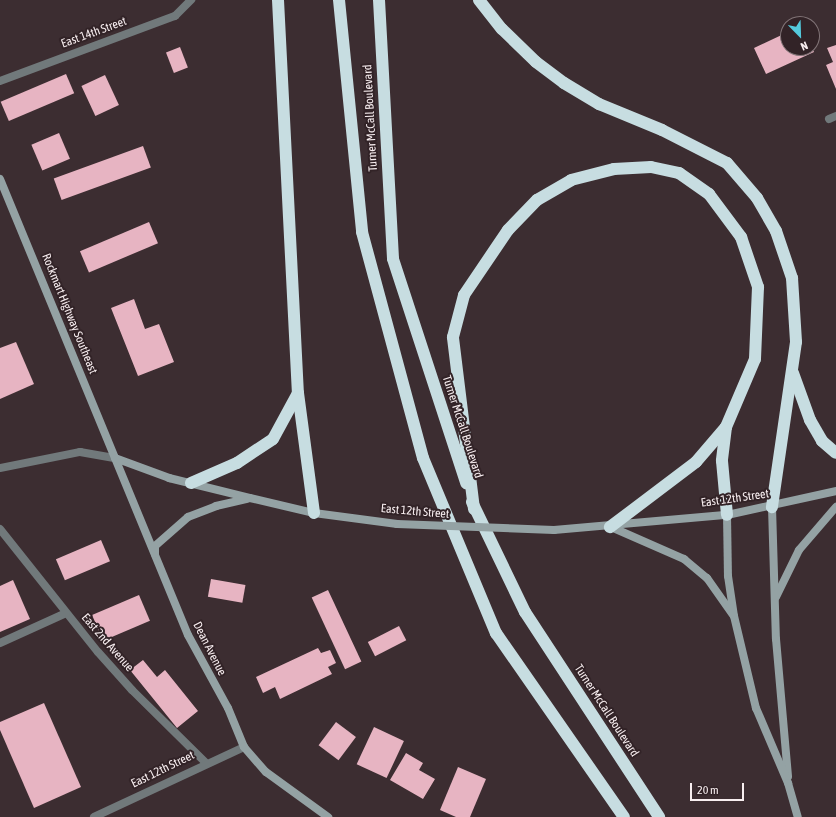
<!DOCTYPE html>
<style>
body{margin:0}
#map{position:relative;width:836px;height:817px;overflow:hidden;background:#3c2d31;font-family:"Asap Condensed",sans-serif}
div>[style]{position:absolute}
.building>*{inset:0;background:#e7b4c2;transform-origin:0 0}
.minor>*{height:8px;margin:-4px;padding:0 4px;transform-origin:4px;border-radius:4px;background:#71797b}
.tertiary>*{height:8px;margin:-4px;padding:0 4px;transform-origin:4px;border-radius:4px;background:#71797b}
.secondary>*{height:8px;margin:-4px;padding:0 4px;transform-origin:4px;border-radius:4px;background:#94a2a4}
.motorway>*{height:12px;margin:-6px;padding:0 6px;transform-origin:6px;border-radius:6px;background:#c7dde1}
.secondary-bridge>*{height:8px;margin:-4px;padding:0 4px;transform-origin:4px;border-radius:4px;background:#94a2a4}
span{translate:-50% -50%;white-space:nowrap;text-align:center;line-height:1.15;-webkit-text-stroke:4px #322327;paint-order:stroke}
.street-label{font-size:12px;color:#f8eef0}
.north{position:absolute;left:780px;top:16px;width:40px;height:40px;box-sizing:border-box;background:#322327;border:1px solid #817477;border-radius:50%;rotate:157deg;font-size:11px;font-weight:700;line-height:16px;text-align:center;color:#f8eef0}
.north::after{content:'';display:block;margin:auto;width:14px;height:18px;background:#54cadd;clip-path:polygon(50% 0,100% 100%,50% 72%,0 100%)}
.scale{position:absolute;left:690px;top:783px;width:54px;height:18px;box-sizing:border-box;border:2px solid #f8eef0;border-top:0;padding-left:5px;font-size:12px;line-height:14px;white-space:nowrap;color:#f8eef0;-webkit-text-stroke:3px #322327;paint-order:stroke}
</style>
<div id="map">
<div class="building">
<i style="clip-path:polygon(788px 32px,788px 48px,812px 48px,814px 52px,766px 74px,754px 48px)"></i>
<i style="clip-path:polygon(836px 45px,836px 89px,826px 65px,833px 62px,827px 48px)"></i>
<i style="left:180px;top:47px;width:22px;height:15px;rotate:69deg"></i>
<i style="left:66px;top:74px;width:21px;height:71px;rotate:67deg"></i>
<i style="left:105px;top:75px;width:33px;height:26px;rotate:65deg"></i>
<i style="left:59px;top:133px;width:28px;height:30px;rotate:67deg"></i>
<i style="left:143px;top:146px;width:23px;height:95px;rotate:70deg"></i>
<i style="left:149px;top:222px;width:23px;height:75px;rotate:67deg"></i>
<i style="clip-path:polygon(134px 299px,145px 329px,159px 324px,174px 362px,138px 376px,111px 308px)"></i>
<i style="clip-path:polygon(16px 342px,34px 384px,0 399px,0 348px)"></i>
<i style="left:101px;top:540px;width:23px;height:49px;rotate:67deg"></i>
<i style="left:211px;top:579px;width:35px;height:18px;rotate:10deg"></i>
<i style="clip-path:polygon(13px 580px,30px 619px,0 632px,0 586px)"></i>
<i style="left:328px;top:590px;width:79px;height:18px;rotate:65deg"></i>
<i style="left:139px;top:595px;width:28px;height:51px;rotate:67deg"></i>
<i style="left:399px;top:626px;width:16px;height:35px;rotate:63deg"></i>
<i style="clip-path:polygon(318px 648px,321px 653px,330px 650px,336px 663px,328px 667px,332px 674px,280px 699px,275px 687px,263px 693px,256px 677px)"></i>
<i style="clip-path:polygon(143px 660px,157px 677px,165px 670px,198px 711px,177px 728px,130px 670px)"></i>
<i style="clip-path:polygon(44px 703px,81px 787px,34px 808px,0 730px,0 722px)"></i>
<i style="left:336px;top:722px;width:25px;height:29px;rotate:37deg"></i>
<i style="left:374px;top:727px;width:33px;height:41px;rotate:25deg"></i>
<i style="clip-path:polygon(406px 753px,423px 763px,419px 770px,435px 779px,423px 799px,390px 780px)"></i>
<i style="clip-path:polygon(458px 767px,486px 779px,470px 817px,456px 817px,440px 810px)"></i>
</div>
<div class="minor">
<i style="left:0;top:81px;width:187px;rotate:-20.4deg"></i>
<i style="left:175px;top:16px;width:23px;rotate:-45deg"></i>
<i style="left:829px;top:119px;width:8px;rotate:-23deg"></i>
<i style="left:0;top:529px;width:157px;rotate:51.5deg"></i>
<i style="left:98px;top:652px;width:51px;rotate:48.2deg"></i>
<i style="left:132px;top:690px;width:104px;rotate:44.6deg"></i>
<i style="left:0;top:643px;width:72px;rotate:-24.4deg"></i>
<i style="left:94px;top:817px;width:166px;rotate:-25deg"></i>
</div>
<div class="tertiary">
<i style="left:0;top:468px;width:82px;rotate:-11.3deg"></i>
<i style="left:80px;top:452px;width:36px;rotate:10deg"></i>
</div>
<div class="secondary">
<i style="left:0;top:179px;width:493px;rotate:67.6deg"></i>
<i style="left:188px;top:635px;width:83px;rotate:61.3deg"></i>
<i style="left:228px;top:708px;width:42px;rotate:67.7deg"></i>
<i style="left:244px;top:747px;width:33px;rotate:49deg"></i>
<i style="left:266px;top:772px;width:77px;rotate:36deg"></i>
<i style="left:115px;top:458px;width:58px;rotate:20.3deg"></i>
<i style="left:169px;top:478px;width:83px;rotate:13.9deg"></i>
<i style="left:250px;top:498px;width:66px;rotate:13.2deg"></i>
<i style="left:314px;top:513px;width:84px;rotate:7.5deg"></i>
<i style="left:772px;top:507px;width:132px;rotate:88.3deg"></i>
<i style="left:776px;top:639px;width:138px;rotate:85deg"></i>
<i style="left:727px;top:515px;width:61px;rotate:89.1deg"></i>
<i style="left:728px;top:576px;width:40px;rotate:81.5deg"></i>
<i style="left:734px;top:616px;width:95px;rotate:76.6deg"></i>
<i style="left:756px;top:708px;width:82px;rotate:66.9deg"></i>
<i style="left:788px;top:783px;width:35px;rotate:74deg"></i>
<i style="left:611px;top:527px;width:80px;rotate:23.7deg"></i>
<i style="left:684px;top:559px;width:30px;rotate:40deg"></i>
<i style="left:707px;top:578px;width:45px;rotate:54.9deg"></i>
<i style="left:554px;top:530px;width:174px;rotate:-5deg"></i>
<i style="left:727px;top:515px;width:112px;rotate:-12.4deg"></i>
<i style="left:155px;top:554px;width:8px;rotate:-90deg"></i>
<i style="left:155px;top:546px;width:44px;rotate:-41.3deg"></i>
<i style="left:188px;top:517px;width:30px;rotate:-21deg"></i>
<i style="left:216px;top:506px;width:32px;rotate:-13deg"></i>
<i style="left:776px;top:597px;width:52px;rotate:-63.9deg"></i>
<i style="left:799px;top:550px;width:57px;rotate:-49.3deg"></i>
</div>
<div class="motorway">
<i style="left:278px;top:0;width:394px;rotate:87.1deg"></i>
<i style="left:298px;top:393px;width:121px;rotate:82.4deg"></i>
<i style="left:339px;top:0;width:233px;rotate:84.3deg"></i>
<i style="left:362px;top:232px;width:234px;rotate:74.9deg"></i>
<i style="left:423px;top:458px;width:190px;rotate:67.4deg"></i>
<i style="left:496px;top:633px;width:224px;rotate:55.2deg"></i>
<i style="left:379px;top:0;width:259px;rotate:86.9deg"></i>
<i style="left:393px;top:259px;width:236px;rotate:71.9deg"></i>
<i style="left:479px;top:0;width:37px;rotate:52deg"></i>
<i style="left:502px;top:29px;width:47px;rotate:44.1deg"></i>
<i style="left:536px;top:62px;width:35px;rotate:37deg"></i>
<i style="left:564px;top:83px;width:41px;rotate:31deg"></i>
<i style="left:599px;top:104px;width:68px;rotate:22.4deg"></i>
<i style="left:662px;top:130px;width:73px;rotate:26.9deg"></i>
<i style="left:727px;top:163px;width:46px;rotate:49.4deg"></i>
<i style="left:757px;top:198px;width:38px;rotate:60deg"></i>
<i style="left:776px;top:231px;width:50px;rotate:71.2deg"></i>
<i style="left:792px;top:278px;width:64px;rotate:86.4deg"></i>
<i style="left:796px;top:342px;width:167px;rotate:98.3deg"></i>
<i style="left:793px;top:373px;width:50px;rotate:70.1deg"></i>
<i style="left:810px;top:420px;width:24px;rotate:60deg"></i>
<i style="left:822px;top:441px;width:18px;rotate:41deg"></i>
<i style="left:726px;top:427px;width:34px;rotate:97deg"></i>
<i style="left:722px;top:461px;width:54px;rotate:84.7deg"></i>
<i style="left:191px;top:483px;width:50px;rotate:-23.5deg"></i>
<i style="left:237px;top:463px;width:43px;rotate:-33.7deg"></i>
<i style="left:273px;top:439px;width:52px;rotate:-61.5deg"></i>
<i style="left:472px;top:502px;width:122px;rotate:64.3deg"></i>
<i style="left:525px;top:612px;width:245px;rotate:56.8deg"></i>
<i style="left:474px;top:509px;width:173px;rotate:-97deg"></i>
<i style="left:453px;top:337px;width:43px;rotate:-75.3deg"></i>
<i style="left:464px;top:295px;width:78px;rotate:-55.9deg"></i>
<i style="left:508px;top:230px;width:42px;rotate:-46deg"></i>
<i style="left:537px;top:200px;width:39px;rotate:-30deg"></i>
<i style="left:571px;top:180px;width:44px;rotate:-14.3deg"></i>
<i style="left:614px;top:169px;width:37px;rotate:-3deg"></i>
<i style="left:651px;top:167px;width:29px;rotate:12deg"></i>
<i style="left:679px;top:173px;width:37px;rotate:35deg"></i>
<i style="left:709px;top:194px;width:54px;rotate:53.3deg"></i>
<i style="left:741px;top:237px;width:53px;rotate:71.2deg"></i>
<i style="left:758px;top:287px;width:72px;rotate:92.4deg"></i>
<i style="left:755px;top:359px;width:74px;rotate:113.1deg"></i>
<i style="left:726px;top:427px;width:46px;rotate:130.6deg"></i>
<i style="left:696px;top:462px;width:108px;rotate:142.9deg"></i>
</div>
<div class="secondary-bridge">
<i style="left:397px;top:524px;width:157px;rotate:2.2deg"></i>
</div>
<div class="street-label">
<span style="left:94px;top:33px;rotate:-20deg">East 14th Street</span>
<span style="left:371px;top:118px;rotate:-93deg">Turner McCall Boulevard</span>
<span style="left:69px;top:314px;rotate:68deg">Rockmart Highway Southeast</span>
<span style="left:462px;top:427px;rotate:72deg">Turner McCall Boulevard</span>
<span style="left:735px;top:499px;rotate:-8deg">East 12th Street</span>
<span style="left:415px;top:512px;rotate:5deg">East 12th Street</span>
<span style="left:107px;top:643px;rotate:49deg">East 2nd Avenue</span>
<span style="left:209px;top:649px;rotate:63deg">Dean Avenue</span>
<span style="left:606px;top:711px;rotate:57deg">Turner McCall Boulevard</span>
<span style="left:163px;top:770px;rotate:-26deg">East 12th Street</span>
</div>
<div class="north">N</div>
<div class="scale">20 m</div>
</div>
